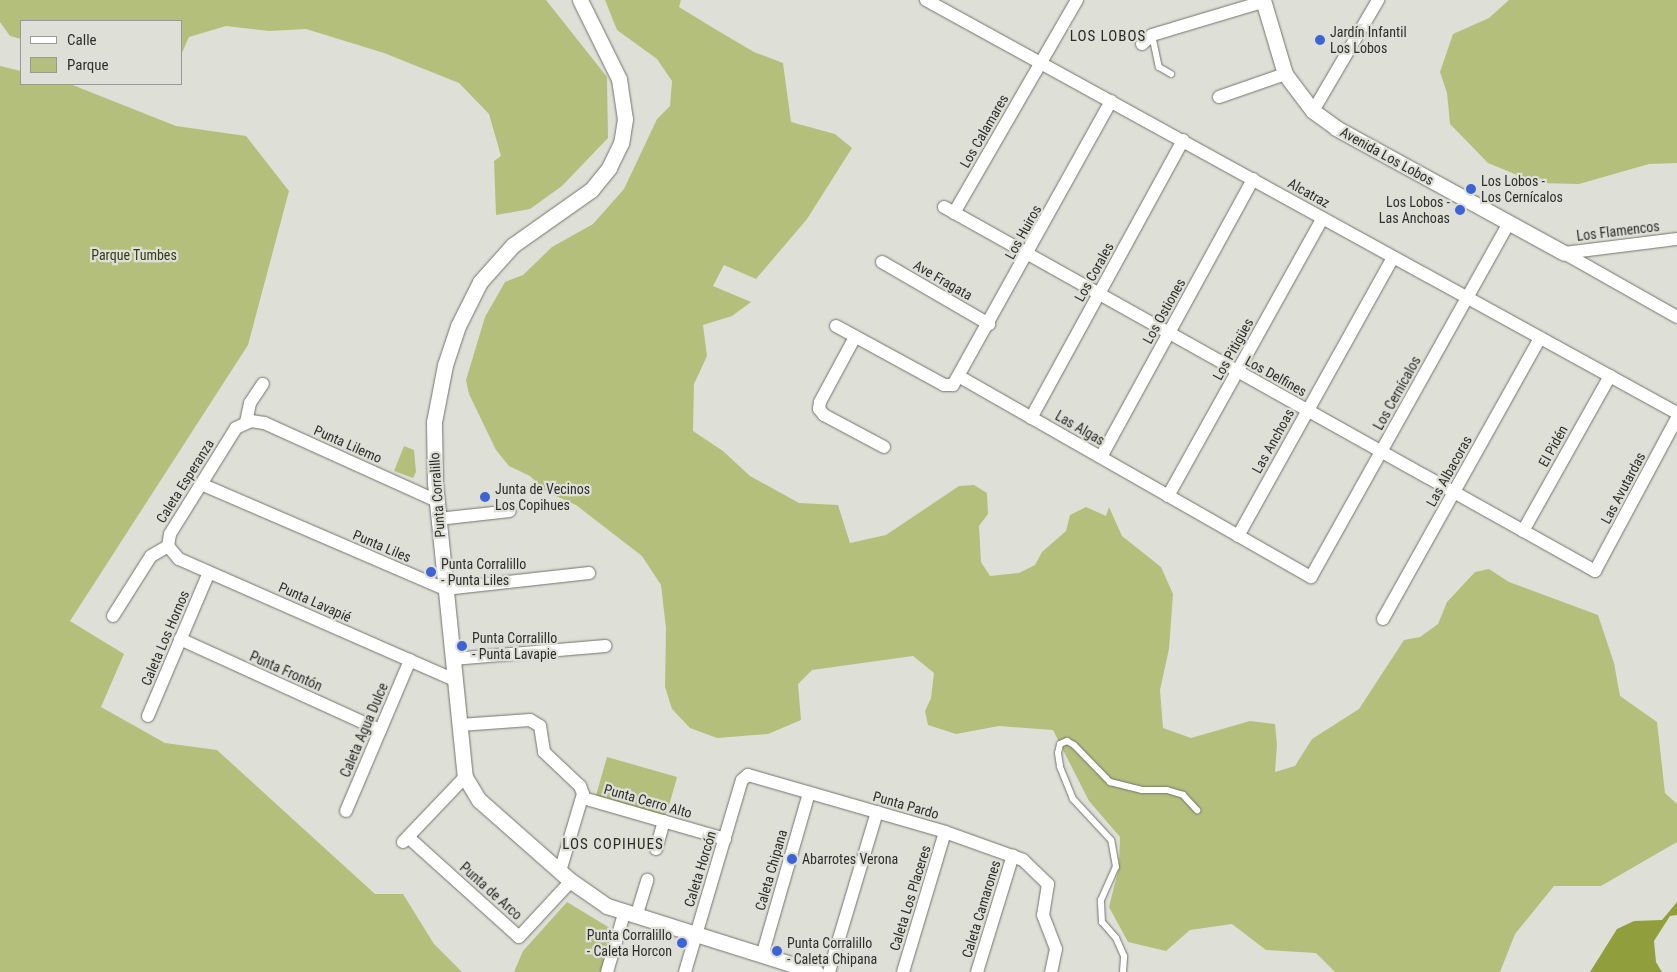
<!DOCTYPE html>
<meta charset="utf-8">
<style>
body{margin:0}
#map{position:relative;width:1677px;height:972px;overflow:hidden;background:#dee0d7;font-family:"Roboto Condensed",sans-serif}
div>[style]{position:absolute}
.green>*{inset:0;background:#b4bf7c;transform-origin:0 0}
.water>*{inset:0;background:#919e3c}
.roads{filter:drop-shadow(0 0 1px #72746c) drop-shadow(0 0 1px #72746c)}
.service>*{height:6px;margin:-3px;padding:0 3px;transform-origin:3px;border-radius:3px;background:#fff}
.minor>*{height:12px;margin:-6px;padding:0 6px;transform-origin:6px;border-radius:6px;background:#fff}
.tertiary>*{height:15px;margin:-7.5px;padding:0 7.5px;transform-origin:7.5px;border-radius:7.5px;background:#fff}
.dots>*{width:14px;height:14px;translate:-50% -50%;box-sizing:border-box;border:2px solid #dee0d7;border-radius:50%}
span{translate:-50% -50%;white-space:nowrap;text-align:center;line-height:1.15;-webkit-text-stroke:4.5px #dee0d7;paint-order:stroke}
.poi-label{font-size:14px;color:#2e2e2b}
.left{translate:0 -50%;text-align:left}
.right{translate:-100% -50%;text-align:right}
.street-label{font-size:14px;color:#2e2e2b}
.park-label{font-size:14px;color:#353b12}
.neighbourhood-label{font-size:15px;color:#2a2b24;letter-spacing:1px}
.legend{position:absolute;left:20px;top:20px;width:162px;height:65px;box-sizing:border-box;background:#dee0d7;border:1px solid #989992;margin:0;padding:6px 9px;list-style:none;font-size:15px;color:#2e2e2b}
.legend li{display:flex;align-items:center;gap:10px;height:25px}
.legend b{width:25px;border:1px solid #989992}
</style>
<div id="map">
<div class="green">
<i style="clip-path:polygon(0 0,546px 0,607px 77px,608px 138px,562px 186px,530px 209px,496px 215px,494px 161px,501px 156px,489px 114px,459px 83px,384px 53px,306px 29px,269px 31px,226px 26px,189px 37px,181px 55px,181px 21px,21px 21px,21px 39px,10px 36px,0 22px)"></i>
<i style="clip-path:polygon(605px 0,681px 0,679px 7px,715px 29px,754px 52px,783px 63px,791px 122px,835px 134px,852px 148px,807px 219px,756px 279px,724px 265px,713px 286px,751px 302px,732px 316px,703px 325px,707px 356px,694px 384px,693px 431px,723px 451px,750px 476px,799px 503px,838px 505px,850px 543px,886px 535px,959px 486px,974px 485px,987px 493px,988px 514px,979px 526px,981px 562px,990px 576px,1019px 573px,1035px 565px,1042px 552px,1066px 531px,1070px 515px,1086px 507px,1106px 516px,1109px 507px,1122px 536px,1161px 567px,1173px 594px,1169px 649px,1160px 690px,1163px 728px,1191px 738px,1250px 721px,1275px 724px,1277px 745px,1275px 772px,1295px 766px,1312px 739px,1359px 709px,1404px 640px,1420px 637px,1438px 624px,1447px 602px,1475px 572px,1489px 569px,1509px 582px,1598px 615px,1614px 663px,1620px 696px,1657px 722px,1665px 793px,1677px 804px,1677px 842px,1601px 886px,1554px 886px,1515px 934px,1500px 972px,1335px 972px,1316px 953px,1266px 950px,1232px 924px,1190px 930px,1166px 951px,1128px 942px,1109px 907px,1119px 867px,1120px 837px,1089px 801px,1053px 730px,999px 726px,956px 734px,928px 725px,925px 711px,931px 698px,934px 673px,913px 656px,812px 670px,798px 684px,801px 720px,768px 734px,717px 738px,690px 728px,672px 709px,665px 687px,666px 628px,661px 585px,642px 556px,576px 505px,547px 492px,530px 476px,509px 466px,496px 450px,469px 394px,466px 380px,485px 317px,505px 282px,523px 275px,552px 247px,593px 224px,624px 189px,657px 119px,670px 106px,672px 81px,657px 59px,617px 30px)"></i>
<i style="clip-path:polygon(1509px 0,1677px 0,1677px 163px,1649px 164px,1579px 184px,1536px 183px,1488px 163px,1450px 124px,1447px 93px,1440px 72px,1453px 34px,1489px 18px)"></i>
<i style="clip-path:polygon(0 66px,21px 71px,21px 84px,70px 84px,176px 126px,246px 136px,289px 191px,248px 345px,70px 621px,124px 654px,101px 707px,165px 743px,217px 750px,375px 894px,403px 894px,434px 944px,462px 972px,0 972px)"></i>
<i style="clip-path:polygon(404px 446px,414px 450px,416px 472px,413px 478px,394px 471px)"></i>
<i style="left:607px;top:757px;width:73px;height:41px;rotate:16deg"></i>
<i style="clip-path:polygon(567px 902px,613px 930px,601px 972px,514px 972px,523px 951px)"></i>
</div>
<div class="water">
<i style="clip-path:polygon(1677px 902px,1677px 915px,1670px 916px,1654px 941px,1656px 962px,1662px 972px,1590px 972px,1617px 929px,1634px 921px,1662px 920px)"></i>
</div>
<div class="roads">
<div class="service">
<i style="left:1152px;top:35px;width:33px;rotate:78deg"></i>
<i style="left:1159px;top:67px;width:14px;rotate:30deg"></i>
<i style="left:1123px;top:972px;width:16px;rotate:-86deg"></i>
<i style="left:1124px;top:956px;width:20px;rotate:-114deg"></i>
<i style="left:1116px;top:938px;width:21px;rotate:-131deg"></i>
<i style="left:1102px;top:922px;width:22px;rotate:-93deg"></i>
<i style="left:1101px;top:900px;width:36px;rotate:-66deg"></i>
<i style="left:1116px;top:867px;width:27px;rotate:-100deg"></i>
<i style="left:1111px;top:840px;width:56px;rotate:-132.8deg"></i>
<i style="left:1073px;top:799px;width:35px;rotate:-112deg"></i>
<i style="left:1060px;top:766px;width:13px;rotate:-99deg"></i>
<i style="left:1058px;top:753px;width:9px;rotate:-77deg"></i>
<i style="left:1060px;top:744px;width:8px;rotate:-23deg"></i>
<i style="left:1067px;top:741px;width:8px;rotate:30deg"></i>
<i style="left:1074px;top:745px;width:52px;rotate:45.8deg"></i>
<i style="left:1110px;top:782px;width:33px;rotate:14deg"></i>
<i style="left:1142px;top:790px;width:25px"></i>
<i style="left:1167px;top:790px;width:17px;rotate:17deg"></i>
<i style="left:1183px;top:795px;width:21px;rotate:47deg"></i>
</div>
<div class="minor">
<i style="left:926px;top:0;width:857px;rotate:28.81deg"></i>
<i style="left:1142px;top:44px;width:13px;rotate:-42deg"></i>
<i style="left:1152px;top:35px;width:116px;rotate:-16.6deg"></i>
<i style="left:1219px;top:97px;width:70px;rotate:-19.2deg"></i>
<i style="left:1313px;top:111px;width:129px;rotate:-59.6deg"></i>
<i style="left:944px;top:207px;width:746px;rotate:29.21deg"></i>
<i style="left:1595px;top:571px;width:174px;rotate:-61.8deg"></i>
<i style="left:954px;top:213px;width:246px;rotate:-60deg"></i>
<i style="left:1564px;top:253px;width:130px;rotate:29.5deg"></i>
<i style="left:1564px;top:253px;width:114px;rotate:-7.1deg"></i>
<i style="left:882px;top:262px;width:124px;rotate:30.1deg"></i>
<i style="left:836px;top:326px;width:123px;rotate:28.6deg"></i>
<i style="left:944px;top:385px;width:9px"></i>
<i style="left:953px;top:385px;width:325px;rotate:-60.9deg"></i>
<i style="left:855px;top:337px;width:74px;rotate:118.3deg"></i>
<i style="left:820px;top:402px;width:7px;rotate:98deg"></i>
<i style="left:819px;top:409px;width:8px;rotate:50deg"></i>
<i style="left:824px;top:415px;width:68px;rotate:28.1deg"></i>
<i style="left:960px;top:377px;width:404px;rotate:29.7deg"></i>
<i style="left:1311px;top:577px;width:406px;rotate:-60.8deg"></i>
<i style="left:1031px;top:418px;width:317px;rotate:-61.3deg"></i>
<i style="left:246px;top:422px;width:19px;rotate:-78deg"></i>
<i style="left:250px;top:403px;width:23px;rotate:-56deg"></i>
<i style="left:1101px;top:457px;width:317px;rotate:-61.3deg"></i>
<i style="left:201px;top:484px;width:266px;rotate:23.3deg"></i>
<i style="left:445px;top:589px;width:145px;rotate:-6.3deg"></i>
<i style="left:1168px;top:496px;width:318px;rotate:-60.9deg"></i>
<i style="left:437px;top:501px;width:190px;rotate:-155.7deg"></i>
<i style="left:264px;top:423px;width:13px;rotate:-171deg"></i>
<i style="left:251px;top:421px;width:17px;rotate:155deg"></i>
<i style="left:236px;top:428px;width:125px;rotate:121.9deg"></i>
<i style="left:170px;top:534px;width:12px;rotate:99deg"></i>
<i style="left:168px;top:546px;width:17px;rotate:50deg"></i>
<i style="left:179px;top:559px;width:301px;rotate:23.7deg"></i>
<i style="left:438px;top:519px;width:72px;rotate:-6.3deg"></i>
<i style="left:1523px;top:531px;width:178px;rotate:-60.7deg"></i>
<i style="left:1238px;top:536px;width:319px;rotate:-60.9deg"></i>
<i style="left:113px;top:616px;width:71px;rotate:-57.7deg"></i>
<i style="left:151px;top:556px;width:20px;rotate:-30deg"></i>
<i style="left:1383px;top:619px;width:322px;rotate:-60.8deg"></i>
<i style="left:180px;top:639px;width:220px;rotate:24.5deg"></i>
<i style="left:453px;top:659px;width:153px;rotate:-4.9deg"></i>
<i style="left:148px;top:716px;width:156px;rotate:-67deg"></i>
<i style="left:460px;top:725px;width:70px;rotate:-4.1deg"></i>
<i style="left:530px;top:720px;width:12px;rotate:31deg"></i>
<i style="left:540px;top:726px;width:26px;rotate:81deg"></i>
<i style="left:544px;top:752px;width:50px;rotate:43.4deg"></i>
<i style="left:580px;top:786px;width:9px;rotate:69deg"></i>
<i style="left:583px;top:794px;width:80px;rotate:106.6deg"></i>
<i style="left:583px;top:798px;width:148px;rotate:16.1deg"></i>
<i style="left:346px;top:811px;width:164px;rotate:-67deg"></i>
<i style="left:408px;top:837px;width:149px;rotate:42deg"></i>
<i style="left:519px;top:937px;width:76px;rotate:-47.1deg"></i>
<i style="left:403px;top:842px;width:90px;rotate:-46.4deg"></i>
<i style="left:656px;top:849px;width:29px;rotate:-74deg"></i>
<i style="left:636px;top:917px;width:39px;rotate:-73deg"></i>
<i style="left:762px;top:956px;width:170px;rotate:-73.9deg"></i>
<i style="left:607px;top:972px;width:60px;rotate:-73.7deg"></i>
<i style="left:685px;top:972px;width:200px;rotate:-73.5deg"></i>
<i style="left:742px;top:780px;width:8px;rotate:-40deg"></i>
<i style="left:748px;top:775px;width:205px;rotate:16.1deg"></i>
<i style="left:945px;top:832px;width:83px;rotate:19.7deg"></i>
<i style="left:1023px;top:860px;width:35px;rotate:44deg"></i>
<i style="left:1048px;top:884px;width:31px;rotate:99deg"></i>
<i style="left:1043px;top:915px;width:36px;rotate:69deg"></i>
<i style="left:1056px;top:949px;width:24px;rotate:102deg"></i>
<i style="left:829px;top:972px;width:167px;rotate:-73.3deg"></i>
<i style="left:903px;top:972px;width:146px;rotate:-73.3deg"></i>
<i style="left:977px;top:972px;width:122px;rotate:-72.9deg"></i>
</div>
<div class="tertiary">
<i style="left:580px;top:0;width:88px;rotate:63.7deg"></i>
<i style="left:619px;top:79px;width:40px;rotate:81.5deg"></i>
<i style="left:625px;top:119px;width:24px;rotate:99deg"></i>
<i style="left:621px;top:143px;width:28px;rotate:116deg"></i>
<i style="left:609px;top:168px;width:28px;rotate:129deg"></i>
<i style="left:591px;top:190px;width:95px;rotate:144.8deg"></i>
<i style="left:513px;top:245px;width:50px;rotate:131.7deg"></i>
<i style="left:480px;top:282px;width:49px;rotate:116.6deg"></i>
<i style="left:458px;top:326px;width:41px;rotate:108.4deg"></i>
<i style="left:445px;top:365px;width:58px;rotate:100.9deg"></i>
<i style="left:434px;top:422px;width:61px;rotate:89.1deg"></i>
<i style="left:435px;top:483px;width:296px;rotate:84.2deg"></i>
<i style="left:465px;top:777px;width:27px;rotate:59deg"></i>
<i style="left:479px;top:800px;width:123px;rotate:41.4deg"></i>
<i style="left:571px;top:881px;width:44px;rotate:34.8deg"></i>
<i style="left:607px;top:906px;width:219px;rotate:17.5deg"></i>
<i style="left:1263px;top:0;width:77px;rotate:73.4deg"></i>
<i style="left:1285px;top:74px;width:46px;rotate:52.9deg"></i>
<i style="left:1313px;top:111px;width:29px;rotate:36deg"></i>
<i style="left:1336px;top:128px;width:260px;rotate:28.7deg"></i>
</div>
</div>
<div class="dots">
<i style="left:1320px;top:40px;background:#3d63d5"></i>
<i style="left:1471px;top:189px;background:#3d63d5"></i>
<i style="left:1460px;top:210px;background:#3d63d5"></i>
<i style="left:485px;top:497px;background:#3d63d5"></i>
<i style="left:431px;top:572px;background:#3d63d5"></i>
<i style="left:462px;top:646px;background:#3d63d5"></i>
<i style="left:792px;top:859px;background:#3d63d5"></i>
<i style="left:682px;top:943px;background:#3d63d5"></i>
<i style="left:777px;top:951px;background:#3d63d5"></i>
</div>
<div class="poi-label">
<span class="left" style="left:1330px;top:40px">Jardín Infantil<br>Los Lobos</span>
<span class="left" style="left:1481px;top:189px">Los Lobos -<br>Los Cernícalos</span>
<span class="right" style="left:1450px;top:210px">Los Lobos -<br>Las Anchoas</span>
<span class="left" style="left:495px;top:497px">Junta de Vecinos<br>Los Copihues</span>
<span class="left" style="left:441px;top:572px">Punta Corralillo<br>- Punta Liles</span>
<span class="left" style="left:472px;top:646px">Punta Corralillo<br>- Punta Lavapie</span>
<span class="left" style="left:802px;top:859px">Abarrotes Verona</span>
<span class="right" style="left:672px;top:943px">Punta Corralillo<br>- Caleta Horcon</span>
<span class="left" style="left:787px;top:951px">Punta Corralillo<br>- Caleta Chipana</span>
</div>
<div class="street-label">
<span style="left:984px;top:131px;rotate:-60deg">Los Calamares</span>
<span style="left:1387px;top:156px;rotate:29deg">Avenida Los Lobos</span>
<span style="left:1309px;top:193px;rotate:29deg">Alcatraz</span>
<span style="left:1618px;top:231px;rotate:-7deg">Los Flamencos</span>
<span style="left:1023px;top:232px;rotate:-61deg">Los Huiros</span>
<span style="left:1094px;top:272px;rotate:-61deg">Los Corales</span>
<span style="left:943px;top:280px;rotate:30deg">Ave Fragata</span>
<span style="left:1164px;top:311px;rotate:-61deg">Los Ostiones</span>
<span style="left:1233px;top:349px;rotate:-61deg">Los Pitigües</span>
<span style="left:1276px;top:376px;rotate:29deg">Los Delfines</span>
<span style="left:1397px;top:393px;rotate:-61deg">Los Cernícalos</span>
<span style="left:1080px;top:428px;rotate:30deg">Las Algas</span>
<span style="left:1273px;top:441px;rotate:-61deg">Las Anchoas</span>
<span style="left:348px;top:444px;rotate:24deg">Punta Lilemo</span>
<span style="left:1553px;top:446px;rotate:-61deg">El Pidén</span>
<span style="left:1449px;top:471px;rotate:-61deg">Las Albacoras</span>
<span style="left:185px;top:481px;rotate:-58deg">Caleta Esperanza</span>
<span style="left:1623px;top:488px;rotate:-62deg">Las Avutardas</span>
<span style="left:437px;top:495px;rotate:-94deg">Punta Corralillo</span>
<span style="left:382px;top:546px;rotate:23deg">Punta Liles</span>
<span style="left:315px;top:602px;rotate:24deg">Punta Lavapié</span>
<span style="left:165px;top:638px;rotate:-67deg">Caleta Los Hornos</span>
<span style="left:286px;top:671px;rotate:24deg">Punta Frontón</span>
<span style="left:364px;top:730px;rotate:-67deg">Caleta Agua Dulce</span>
<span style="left:648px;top:801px;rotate:16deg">Punta Cerro Alto</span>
<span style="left:906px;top:805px;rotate:16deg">Punta Pardo</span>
<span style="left:700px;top:869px;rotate:-73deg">Caleta Horcón</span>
<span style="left:771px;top:870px;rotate:-74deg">Caleta Chipana</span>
<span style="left:491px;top:891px;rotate:42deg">Punta de Arco</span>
<span style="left:910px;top:898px;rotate:-73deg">Caleta Los Placeres</span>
<span style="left:981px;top:909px;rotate:-73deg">Caleta Camarones</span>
</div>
<div class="park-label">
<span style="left:134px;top:255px">Parque Tumbes</span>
</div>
<div class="neighbourhood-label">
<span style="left:1108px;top:37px">LOS LOBOS</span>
<span style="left:613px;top:845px">LOS COPIHUES</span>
</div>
<ul class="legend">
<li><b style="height:6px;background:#fff"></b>Calle</li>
<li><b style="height:14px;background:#b4bf7c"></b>Parque</li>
</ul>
</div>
